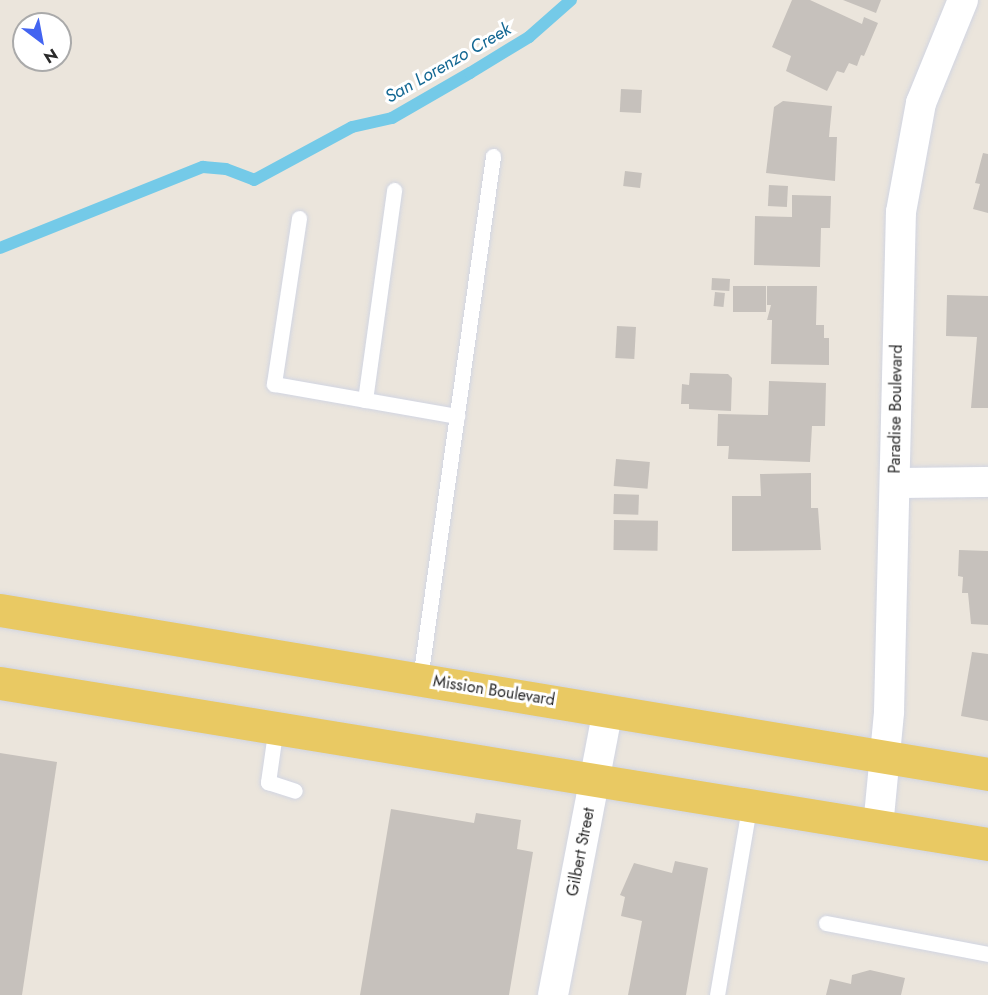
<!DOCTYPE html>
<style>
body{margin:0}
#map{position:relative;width:988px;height:995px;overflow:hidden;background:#ebe5dc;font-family:Jost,sans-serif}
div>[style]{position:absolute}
.stream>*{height:12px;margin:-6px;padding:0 6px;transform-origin:6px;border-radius:6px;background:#74cae8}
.building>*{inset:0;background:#c6c1bc;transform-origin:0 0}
.roads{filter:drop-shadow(0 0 2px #d1d5e2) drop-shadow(0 0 2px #d1d5e2)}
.lane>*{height:15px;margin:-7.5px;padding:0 7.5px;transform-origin:7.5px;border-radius:7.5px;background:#fff}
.street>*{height:30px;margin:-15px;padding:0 15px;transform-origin:15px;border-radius:15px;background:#fff}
.primary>*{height:33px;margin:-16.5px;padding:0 16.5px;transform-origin:16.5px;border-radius:16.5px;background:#e9c963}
span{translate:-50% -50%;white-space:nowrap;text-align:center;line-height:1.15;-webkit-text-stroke:6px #fff;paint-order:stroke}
.street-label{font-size:16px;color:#2a2a2a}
.water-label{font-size:18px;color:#146893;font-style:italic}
.north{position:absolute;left:12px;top:12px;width:60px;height:60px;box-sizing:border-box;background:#fff;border:2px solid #aaa;border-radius:50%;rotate:148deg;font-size:16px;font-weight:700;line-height:24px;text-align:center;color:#2a2a2a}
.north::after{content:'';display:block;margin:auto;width:21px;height:27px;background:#4364f1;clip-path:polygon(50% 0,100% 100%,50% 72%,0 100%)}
</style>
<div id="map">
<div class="stream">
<i style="left:0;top:248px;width:219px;rotate:-21.8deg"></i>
<i style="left:203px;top:167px;width:23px;rotate:5deg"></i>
<i style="left:226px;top:169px;width:30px;rotate:21deg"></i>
<i style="left:254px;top:180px;width:111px;rotate:-28.4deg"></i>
<i style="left:352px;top:127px;width:41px;rotate:-12.7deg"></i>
<i style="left:392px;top:118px;width:90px;rotate:-30deg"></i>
<i style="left:470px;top:73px;width:69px;rotate:-31.4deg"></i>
<i style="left:529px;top:37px;width:56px;rotate:-41.4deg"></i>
</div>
<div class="building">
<i style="clip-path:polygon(792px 0,810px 0,862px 24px,864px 17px,878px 23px,864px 56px,861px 55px,857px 66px,849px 63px,844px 73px,837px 71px,827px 91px,786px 71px,791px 56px,772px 47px)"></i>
<i style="clip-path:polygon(843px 0,881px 0,876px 13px)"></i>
<i style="left:621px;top:89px;width:21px;height:23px;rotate:3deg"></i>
<i style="clip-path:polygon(783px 101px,832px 106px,829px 137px,837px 137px,835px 181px,766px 173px,774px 107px)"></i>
<i style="clip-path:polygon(983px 153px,988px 154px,988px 213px,973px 209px,980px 184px,975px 183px)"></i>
<i style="left:625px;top:171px;width:17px;height:15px;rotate:7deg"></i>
<i style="left:769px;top:185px;width:19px;height:21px;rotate:3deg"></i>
<i style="clip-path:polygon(792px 195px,831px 196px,830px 228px,821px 228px,820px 267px,754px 265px,755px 216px,792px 217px)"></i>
<i style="left:712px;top:278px;width:18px;height:12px;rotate:3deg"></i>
<i style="left:733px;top:286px;width:33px;height:26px"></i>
<i style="clip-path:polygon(767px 286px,817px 286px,816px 325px,824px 325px,824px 338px,829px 338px,829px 365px,771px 364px,772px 320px,767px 320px,771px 305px,767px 305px)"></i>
<i style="left:715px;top:292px;width:10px;height:14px;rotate:6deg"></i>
<i style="clip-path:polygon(947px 295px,988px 296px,988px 408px,971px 408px,977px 337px,946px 336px)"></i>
<i style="left:617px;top:326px;width:19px;height:32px;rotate:3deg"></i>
<i style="clip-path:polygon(690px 373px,728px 374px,732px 378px,731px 411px,689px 409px,689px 404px,681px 404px,682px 384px,689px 385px)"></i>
<i style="clip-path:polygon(769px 381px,826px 383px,825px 426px,812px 426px,810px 462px,728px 459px,729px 446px,717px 446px,718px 414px,768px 415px)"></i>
<i style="left:616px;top:459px;width:34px;height:27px;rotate:5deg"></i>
<i style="clip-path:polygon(811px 473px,811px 508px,818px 508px,821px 550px,732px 551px,732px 496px,761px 496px,760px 474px)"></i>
<i style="left:614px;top:494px;width:25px;height:20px;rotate:2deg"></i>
<i style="left:614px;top:520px;width:44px;height:30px;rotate:1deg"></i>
<i style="clip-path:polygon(959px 550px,988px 551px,988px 625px,971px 624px,968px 593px,962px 593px,963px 577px,958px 576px)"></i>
<i style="clip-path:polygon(972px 652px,988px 654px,988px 721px,961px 716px)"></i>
<i style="clip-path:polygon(0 753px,57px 762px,22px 995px,0 995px)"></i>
<i style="clip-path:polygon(391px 809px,474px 823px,476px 813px,521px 820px,517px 849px,533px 852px,509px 995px,360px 995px)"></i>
<i style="clip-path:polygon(675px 861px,708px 868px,686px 995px,628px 995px,642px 921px,621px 916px,625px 897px,620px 895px,634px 863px,672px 873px)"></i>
<i style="clip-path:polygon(870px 970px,905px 978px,901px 995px,826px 995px,830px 979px,851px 984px,852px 975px)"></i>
</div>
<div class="roads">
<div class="lane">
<i style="left:299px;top:218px;width:168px;rotate:98.6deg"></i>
<i style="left:274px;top:384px;width:186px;rotate:9.9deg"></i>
<i style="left:365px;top:400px;width:212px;rotate:-82.1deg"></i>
<i style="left:420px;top:679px;width:528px;rotate:-82.05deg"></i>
<i style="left:276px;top:726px;width:57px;rotate:98.1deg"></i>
<i style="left:268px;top:782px;width:28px;rotate:18deg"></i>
<i style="left:826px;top:923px;width:165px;rotate:10.8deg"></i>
<i style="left:717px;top:995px;width:191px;rotate:-80.3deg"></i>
</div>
<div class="street">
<i style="left:895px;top:483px;width:93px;rotate:-0.6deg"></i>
<i style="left:878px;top:827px;width:116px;rotate:-84.5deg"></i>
<i style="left:889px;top:712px;width:500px;rotate:-88.63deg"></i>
<i style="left:901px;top:212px;width:111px;rotate:-79.6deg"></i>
<i style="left:921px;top:103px;width:111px;rotate:-67.8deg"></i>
<i style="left:553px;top:995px;width:290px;rotate:-79.1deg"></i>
</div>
<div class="primary">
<i style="left:0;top:610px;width:1002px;rotate:9.42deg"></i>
<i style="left:0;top:683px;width:1001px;rotate:9.26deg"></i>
</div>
</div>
<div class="street-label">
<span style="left:896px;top:409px;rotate:-89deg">Paradise Boulevard</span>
<span style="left:494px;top:691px;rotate:9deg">Mission Boulevard</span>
<span style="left:581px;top:852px;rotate:-79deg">Gilbert Street</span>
</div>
<div class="water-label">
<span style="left:448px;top:63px;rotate:-30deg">San Lorenzo Creek</span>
</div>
<div class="north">N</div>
</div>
